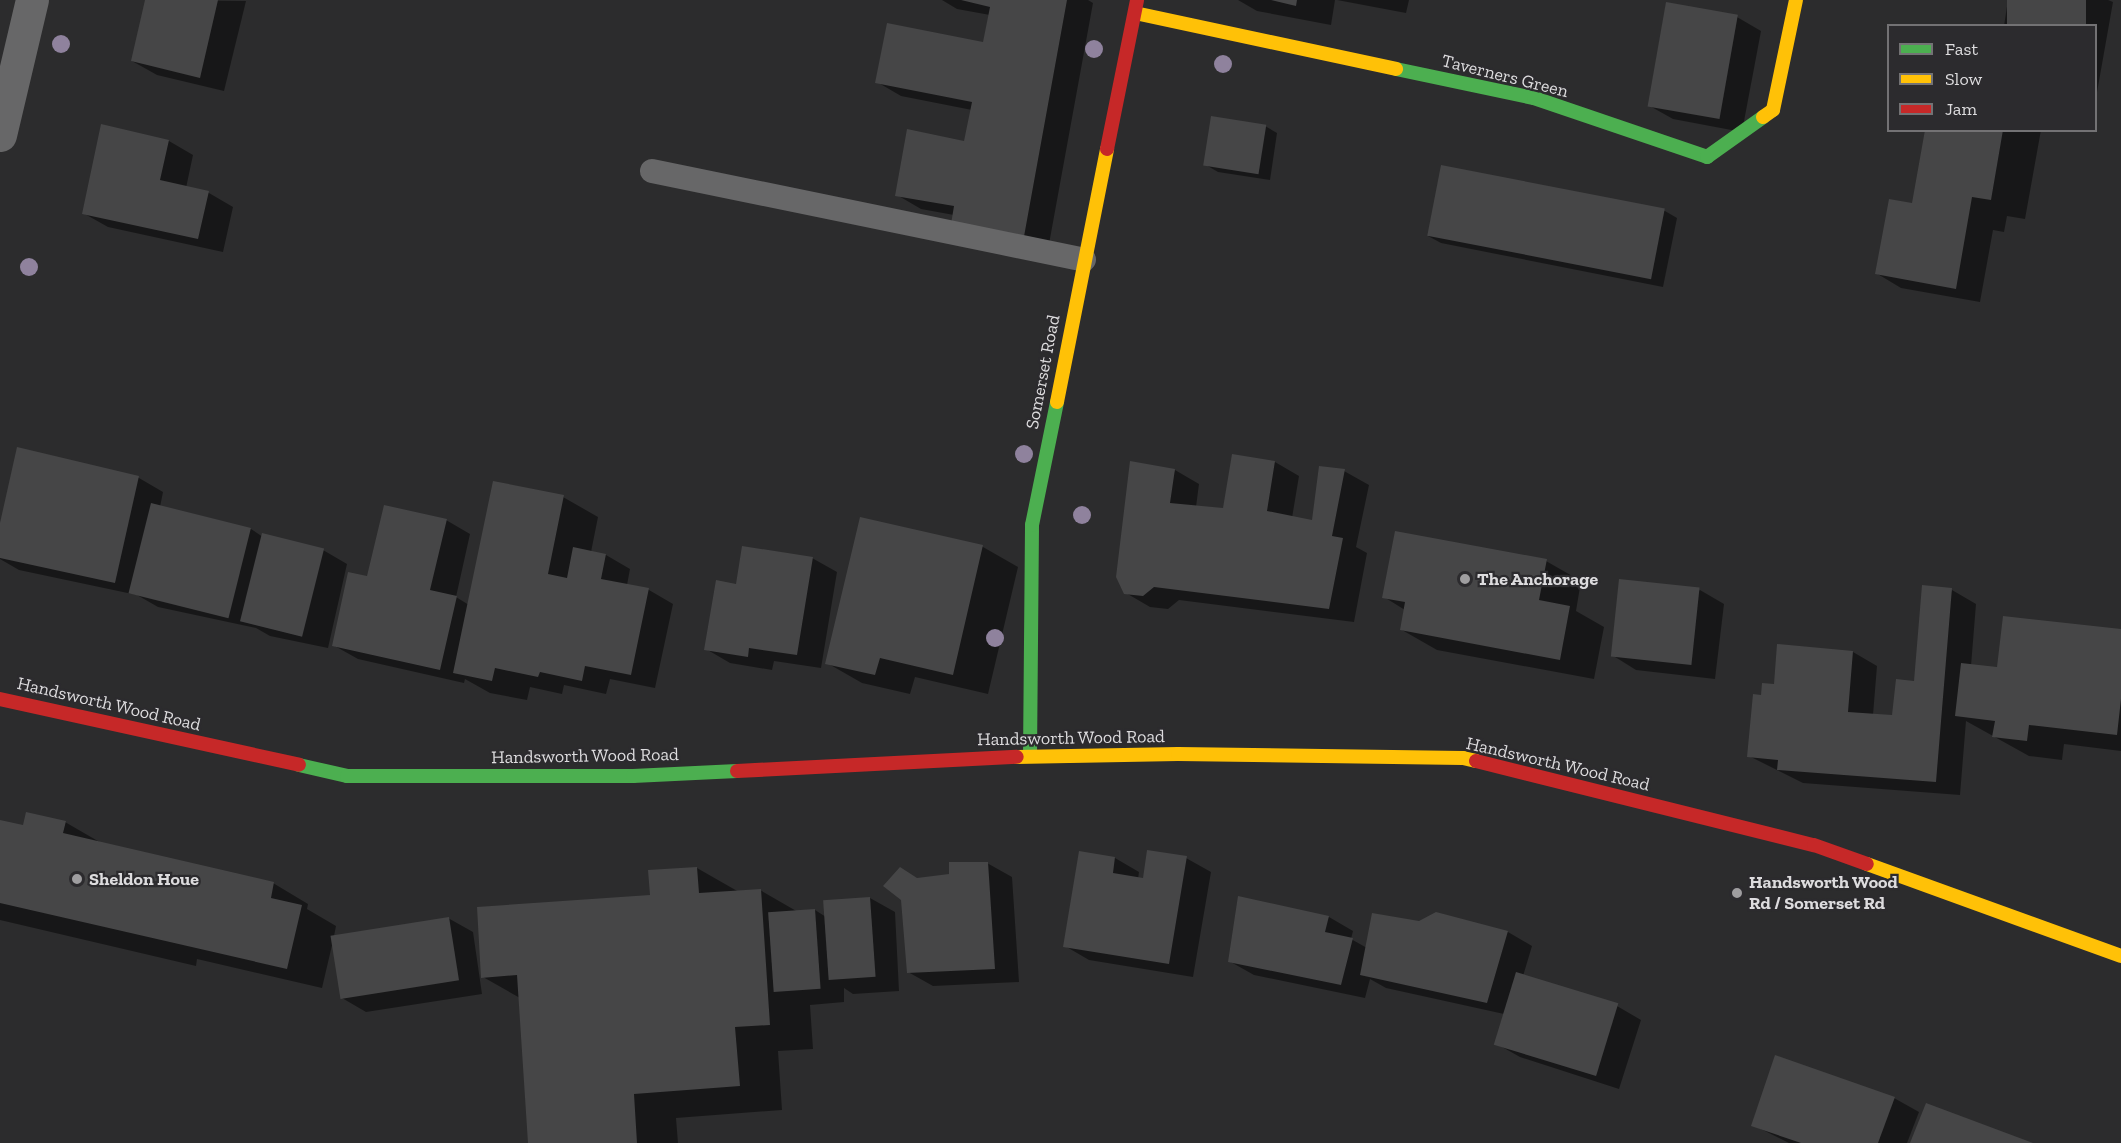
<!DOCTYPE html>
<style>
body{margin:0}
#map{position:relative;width:2121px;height:1143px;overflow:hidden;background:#2c2c2d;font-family:"Zilla Slab",serif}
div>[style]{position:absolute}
.shadow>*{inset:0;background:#0007}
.building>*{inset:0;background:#464647;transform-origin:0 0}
.lane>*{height:24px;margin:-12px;padding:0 12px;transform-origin:12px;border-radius:12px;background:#676768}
.street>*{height:33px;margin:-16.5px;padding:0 16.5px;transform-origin:16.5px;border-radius:16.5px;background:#676768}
.fast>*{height:14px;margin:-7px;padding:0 7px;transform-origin:7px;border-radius:7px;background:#4caf50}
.slow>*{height:14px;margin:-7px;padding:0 7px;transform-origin:7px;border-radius:7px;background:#ffc107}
.jam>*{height:14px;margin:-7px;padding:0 7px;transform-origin:7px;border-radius:7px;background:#c62828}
.trees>*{width:18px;height:18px;margin:-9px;border-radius:50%;background:#8f829d}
.dots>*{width:16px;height:16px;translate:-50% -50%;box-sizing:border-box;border:3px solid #2c2b2e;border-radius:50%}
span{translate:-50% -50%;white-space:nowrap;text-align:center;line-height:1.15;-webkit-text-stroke:4.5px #2c2b2e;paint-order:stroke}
.street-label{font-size:18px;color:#dddcde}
.poi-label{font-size:18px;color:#dddcde;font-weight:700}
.left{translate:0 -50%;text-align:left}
.legend{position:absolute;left:1887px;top:24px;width:210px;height:108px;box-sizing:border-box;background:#2c2b2e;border:2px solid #737274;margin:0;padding:8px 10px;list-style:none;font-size:18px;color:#dddcde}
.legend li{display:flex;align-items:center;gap:12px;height:30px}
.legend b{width:30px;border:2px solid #737274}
</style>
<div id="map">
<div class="shadow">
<i style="clip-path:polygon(147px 0,246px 1px,224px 91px,157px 75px,132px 61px)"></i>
<i style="clip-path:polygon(942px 0,1088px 0,1093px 3px,1047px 255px,954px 215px,921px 209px,897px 195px,965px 143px,972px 110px,901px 96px,877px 82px,984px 43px,990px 15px,957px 9px)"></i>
<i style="clip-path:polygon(1238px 0,1335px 0,1331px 25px,1257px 11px)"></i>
<i style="clip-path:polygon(1337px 0,1409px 0,1406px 13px)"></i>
<i style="clip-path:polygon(2008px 0,2108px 0,2113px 2px,2096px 98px,2096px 26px,2004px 26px)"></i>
<i style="clip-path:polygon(1737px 17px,1761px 31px,1742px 132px,1673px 119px,1648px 105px)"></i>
<i style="clip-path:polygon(102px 126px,169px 141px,193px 155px,186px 188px,209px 193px,233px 207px,223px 252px,108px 227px,83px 213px)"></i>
<i style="clip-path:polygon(1265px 126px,1277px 133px,1270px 180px,1218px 172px,1206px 165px)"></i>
<i style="clip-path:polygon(1927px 130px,2041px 130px,2025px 219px,2007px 216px,2004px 232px,1993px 230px,1980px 302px,1901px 288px,1876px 273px,1920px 206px)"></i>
<i style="clip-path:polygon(1665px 211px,1677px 218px,1663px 287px,1441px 243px,1428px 236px)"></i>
<i style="clip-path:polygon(18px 449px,139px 478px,163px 492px,160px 507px,251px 529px,263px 537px,323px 550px,347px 564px,328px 648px,270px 636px,256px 628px,158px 607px,137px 595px,19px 570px,0 559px,0 530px)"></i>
<i style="clip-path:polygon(1275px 462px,1299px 476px,1292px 518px,1313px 522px,1344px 471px,1369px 485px,1356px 547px,1367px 553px,1354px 622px,1179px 600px,1168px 609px,1150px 607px,1126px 593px,1175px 470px,1199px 484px,1196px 507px,1224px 510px)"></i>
<i style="clip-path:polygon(563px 497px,598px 517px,591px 552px,606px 555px,630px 569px,627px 585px,649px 590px,673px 604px,655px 688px,610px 679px,606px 694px,564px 685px,562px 694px,530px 687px,527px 700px,490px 693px,465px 679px,464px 683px,358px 659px,333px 645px,369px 578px,446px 520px,470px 534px,456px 597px,469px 605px)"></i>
<i style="clip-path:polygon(861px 519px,983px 547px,1018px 567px,988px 694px,915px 677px,910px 694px,862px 683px,827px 663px)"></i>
<i style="clip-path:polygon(812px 558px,837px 572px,821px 668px,774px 661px,772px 670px,730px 663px,706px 649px,738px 585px)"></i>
<i style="clip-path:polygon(1546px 561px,1581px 581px,1576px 611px,1604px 627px,1594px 679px,1437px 650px,1402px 630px,1405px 610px,1384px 597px)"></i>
<i style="clip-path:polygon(1700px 590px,1724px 604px,1715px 679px,1636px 670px,1612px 655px)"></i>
<i style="clip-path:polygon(1952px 590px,1976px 604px,1971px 666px,1998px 669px,2121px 631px,2121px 751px,2064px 744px,2062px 760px,2029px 756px,1966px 721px,1960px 795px,1803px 783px,1749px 756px,1762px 696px,1775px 685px,1853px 652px,1877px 666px,1873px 715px,1894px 716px,1915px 682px)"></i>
<i style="clip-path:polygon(0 821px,24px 827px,65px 822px,103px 844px,273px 883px,308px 904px,307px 909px,336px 926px,334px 936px,448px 918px,473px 932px,482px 994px,366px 1012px,342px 998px,333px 941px,322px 988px,197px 959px,196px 966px,0 920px)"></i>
<i style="clip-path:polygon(1081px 853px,1115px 858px,1139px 872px,1138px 879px,1144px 880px,1186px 858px,1211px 872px,1193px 977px,1089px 960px,1065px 946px)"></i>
<i style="clip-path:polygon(987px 863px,1012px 877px,1019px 982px,933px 986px,908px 972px,920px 880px,951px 875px)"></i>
<i style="clip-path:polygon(697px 868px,739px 892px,760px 890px,798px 912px,815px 910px,826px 917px,825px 902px,870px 898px,895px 912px,899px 991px,853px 994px,844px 988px,844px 1002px,810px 1005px,813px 1049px,778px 1051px,782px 1110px,676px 1118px,678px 1143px,530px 1143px,520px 998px,483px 977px,651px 896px,650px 872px)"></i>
<i style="clip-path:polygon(1437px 914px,1508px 932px,1532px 946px,1523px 976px,1617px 1006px,1641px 1020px,1619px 1089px,1520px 1057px,1495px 1043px,1504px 1014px,1386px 988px,1370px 979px,1365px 998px,1254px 975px,1229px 961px,1329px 917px,1353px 931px,1351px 939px,1367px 948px)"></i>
<i style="clip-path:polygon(1894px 1098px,1919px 1112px,1907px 1143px,1789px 1143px,1753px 1125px)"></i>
</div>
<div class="building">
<i style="clip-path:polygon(145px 0,218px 0,200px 78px,131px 61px)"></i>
<i style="clip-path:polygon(961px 0,1067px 0,1023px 242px,950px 230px,954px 206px,895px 196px,907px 129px,964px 141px,972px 102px,875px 83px,887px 23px,983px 42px,990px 7px)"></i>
<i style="clip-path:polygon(1271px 0,1297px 0,1296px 6px)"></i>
<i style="left:2007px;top:0;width:79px;height:26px"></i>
<i style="left:1666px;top:2px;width:73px;height:106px;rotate:10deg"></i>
<i style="left:1211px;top:116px;width:56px;height:50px;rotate:9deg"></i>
<i style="clip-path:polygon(101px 124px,169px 140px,160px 180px,209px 191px,198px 239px,82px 214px)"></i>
<i style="clip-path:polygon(1925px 130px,2003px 130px,1991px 200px,1972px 197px,1956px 289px,1875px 274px,1889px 199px,1912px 203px)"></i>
<i style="left:1441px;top:165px;width:228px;height:72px;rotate:11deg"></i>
<i style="clip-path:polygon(17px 447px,139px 476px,115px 583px,0 558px,0 523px)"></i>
<i style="clip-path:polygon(1232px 454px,1275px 461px,1267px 511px,1312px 520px,1319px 466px,1345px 469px,1332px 536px,1343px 538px,1329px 609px,1154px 587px,1143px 596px,1124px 594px,1116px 577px,1130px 461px,1175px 469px,1170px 503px,1223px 508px)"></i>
<i style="clip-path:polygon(493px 481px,564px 495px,548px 574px,567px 578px,573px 547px,606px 554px,601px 579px,649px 588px,631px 675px,585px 666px,582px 681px,540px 672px,538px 677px,495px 668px,492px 681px,453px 673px)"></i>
<i style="left:151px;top:503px;width:103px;height:93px;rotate:14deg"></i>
<i style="clip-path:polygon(384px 505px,447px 519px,430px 590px,457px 596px,440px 670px,332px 646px,348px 572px,367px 576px)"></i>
<i style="clip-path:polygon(860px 517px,983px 545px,953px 675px,880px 658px,875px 675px,825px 664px)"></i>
<i style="clip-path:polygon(1395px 531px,1547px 559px,1539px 600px,1570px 606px,1560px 660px,1400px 630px,1405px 602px,1382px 598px)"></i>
<i style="left:262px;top:533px;width:64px;height:91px;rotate:14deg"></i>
<i style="clip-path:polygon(742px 546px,813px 557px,797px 655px,749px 648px,748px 657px,704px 650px,716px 580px,736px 584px)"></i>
<i style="left:1619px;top:579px;width:81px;height:78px;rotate:6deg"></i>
<i style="clip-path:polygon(1922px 585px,1952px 588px,1936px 782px,1777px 770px,1778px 760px,1747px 757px,1753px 694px,1761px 695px,1762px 683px,1774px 684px,1777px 644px,1853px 651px,1848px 712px,1892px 715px,1896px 679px,1914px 681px)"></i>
<i style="clip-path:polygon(2003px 616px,2121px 629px,2121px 699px,2117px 735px,2029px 725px,2027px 741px,1992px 737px,1995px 721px,1955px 716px,1961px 663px,1997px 667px)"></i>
<i style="clip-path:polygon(26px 812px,66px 821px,63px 833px,274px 882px,271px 898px,302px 905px,287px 969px,0 903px,0 820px,23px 825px)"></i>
<i style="clip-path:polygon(1147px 850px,1187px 856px,1169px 964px,1063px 947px,1079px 851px,1115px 857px,1113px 873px,1143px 878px)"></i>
<i style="clip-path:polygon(949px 862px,988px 862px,995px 969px,907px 973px,901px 900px,883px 886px,900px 867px,917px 878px,949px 874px)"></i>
<i style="clip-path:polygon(697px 867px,699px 893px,761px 889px,770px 1025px,735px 1027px,740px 1086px,634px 1094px,637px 1143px,528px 1143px,517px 975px,481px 978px,477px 907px,650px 895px,648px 870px)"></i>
<i style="clip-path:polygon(1238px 896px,1329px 916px,1325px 932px,1353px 938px,1341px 985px,1228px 962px)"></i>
<i style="left:870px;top:897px;width:80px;height:47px;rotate:86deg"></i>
<i style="left:815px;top:909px;width:80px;height:47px;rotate:86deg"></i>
<i style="clip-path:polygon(1436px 912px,1508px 931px,1487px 1003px,1360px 975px,1372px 913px,1419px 921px)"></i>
<i style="left:449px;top:917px;width:64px;height:120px;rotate:81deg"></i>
<i style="left:1516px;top:972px;width:107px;height:76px;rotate:17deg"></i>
<i style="clip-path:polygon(1775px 1055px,1895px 1097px,1878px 1143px,1801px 1143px,1751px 1126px)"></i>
<i style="clip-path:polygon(1926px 1103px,2033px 1143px,1910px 1143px)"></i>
</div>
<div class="lane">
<i style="left:652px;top:171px;width:441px;rotate:11.6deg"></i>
</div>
<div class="street">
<i style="left:0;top:135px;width:139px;rotate:-76.7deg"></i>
</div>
<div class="fast">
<i style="left:1396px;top:69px;width:141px;rotate:11.9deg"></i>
<i style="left:1534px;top:98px;width:183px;rotate:18.8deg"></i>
<i style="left:1707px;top:157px;width:69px;rotate:-35.5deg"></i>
<i style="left:1030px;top:756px;width:231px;rotate:-89.5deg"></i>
<i style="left:1032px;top:525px;width:126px;rotate:-78.5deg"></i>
<i style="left:299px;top:765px;width:49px;rotate:12.9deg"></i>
<i style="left:347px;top:776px;width:286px"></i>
<i style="left:633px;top:776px;width:104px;rotate:-2.8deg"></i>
</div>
<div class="slow">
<i style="left:1135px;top:13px;width:267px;rotate:12.1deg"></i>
<i style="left:1763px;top:117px;width:12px;rotate:-35deg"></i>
<i style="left:1773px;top:110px;width:112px;rotate:-78.2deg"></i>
<i style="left:1057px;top:402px;width:258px;rotate:-78.8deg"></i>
<i style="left:1017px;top:757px;width:161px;rotate:-1.1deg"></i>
<i style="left:1178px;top:754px;width:285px;rotate:0.8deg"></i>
<i style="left:1463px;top:758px;width:13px;rotate:13deg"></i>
<i style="left:1867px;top:864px;width:270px;rotate:19.9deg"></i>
</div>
<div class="jam">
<i style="left:1107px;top:149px;width:152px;rotate:-78.6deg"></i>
<i style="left:0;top:699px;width:306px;rotate:12.4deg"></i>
<i style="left:1476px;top:761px;width:348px;rotate:14deg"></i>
<i style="left:1814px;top:845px;width:56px;rotate:19.7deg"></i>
<i style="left:737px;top:771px;width:280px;rotate:-2.9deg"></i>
</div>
<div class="trees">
<i style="left:61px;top:44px"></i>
<i style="left:1094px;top:49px"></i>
<i style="left:1223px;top:64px"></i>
<i style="left:29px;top:267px"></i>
<i style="left:1024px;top:454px"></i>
<i style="left:1082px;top:515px"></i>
<i style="left:995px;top:638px"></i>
</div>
<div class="dots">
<i style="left:1465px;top:579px;background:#9f9ea0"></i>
<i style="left:77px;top:879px;background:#9f9ea0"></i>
<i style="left:1737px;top:893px;background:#9f9ea0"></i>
</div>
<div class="street-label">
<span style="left:1505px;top:76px;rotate:14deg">Taverners Green</span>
<span style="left:1043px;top:372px;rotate:-79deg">Somerset Road</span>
<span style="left:109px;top:704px;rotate:13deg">Handsworth Wood Road</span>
<span style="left:1071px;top:738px;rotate:-1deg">Handsworth Wood Road</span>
<span style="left:585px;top:756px;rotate:-1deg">Handsworth Wood Road</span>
<span style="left:1558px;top:764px;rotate:13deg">Handsworth Wood Road</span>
</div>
<div class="poi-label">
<span class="left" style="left:1477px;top:579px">The Anchorage</span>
<span class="left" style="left:89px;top:879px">Sheldon Houe</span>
<span class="left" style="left:1749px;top:893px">Handsworth Wood<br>Rd / Somerset Rd</span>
</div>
<ul class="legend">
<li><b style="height:8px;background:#4caf50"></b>Fast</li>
<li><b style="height:8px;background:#ffc107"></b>Slow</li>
<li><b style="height:8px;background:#c62828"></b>Jam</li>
</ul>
</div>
